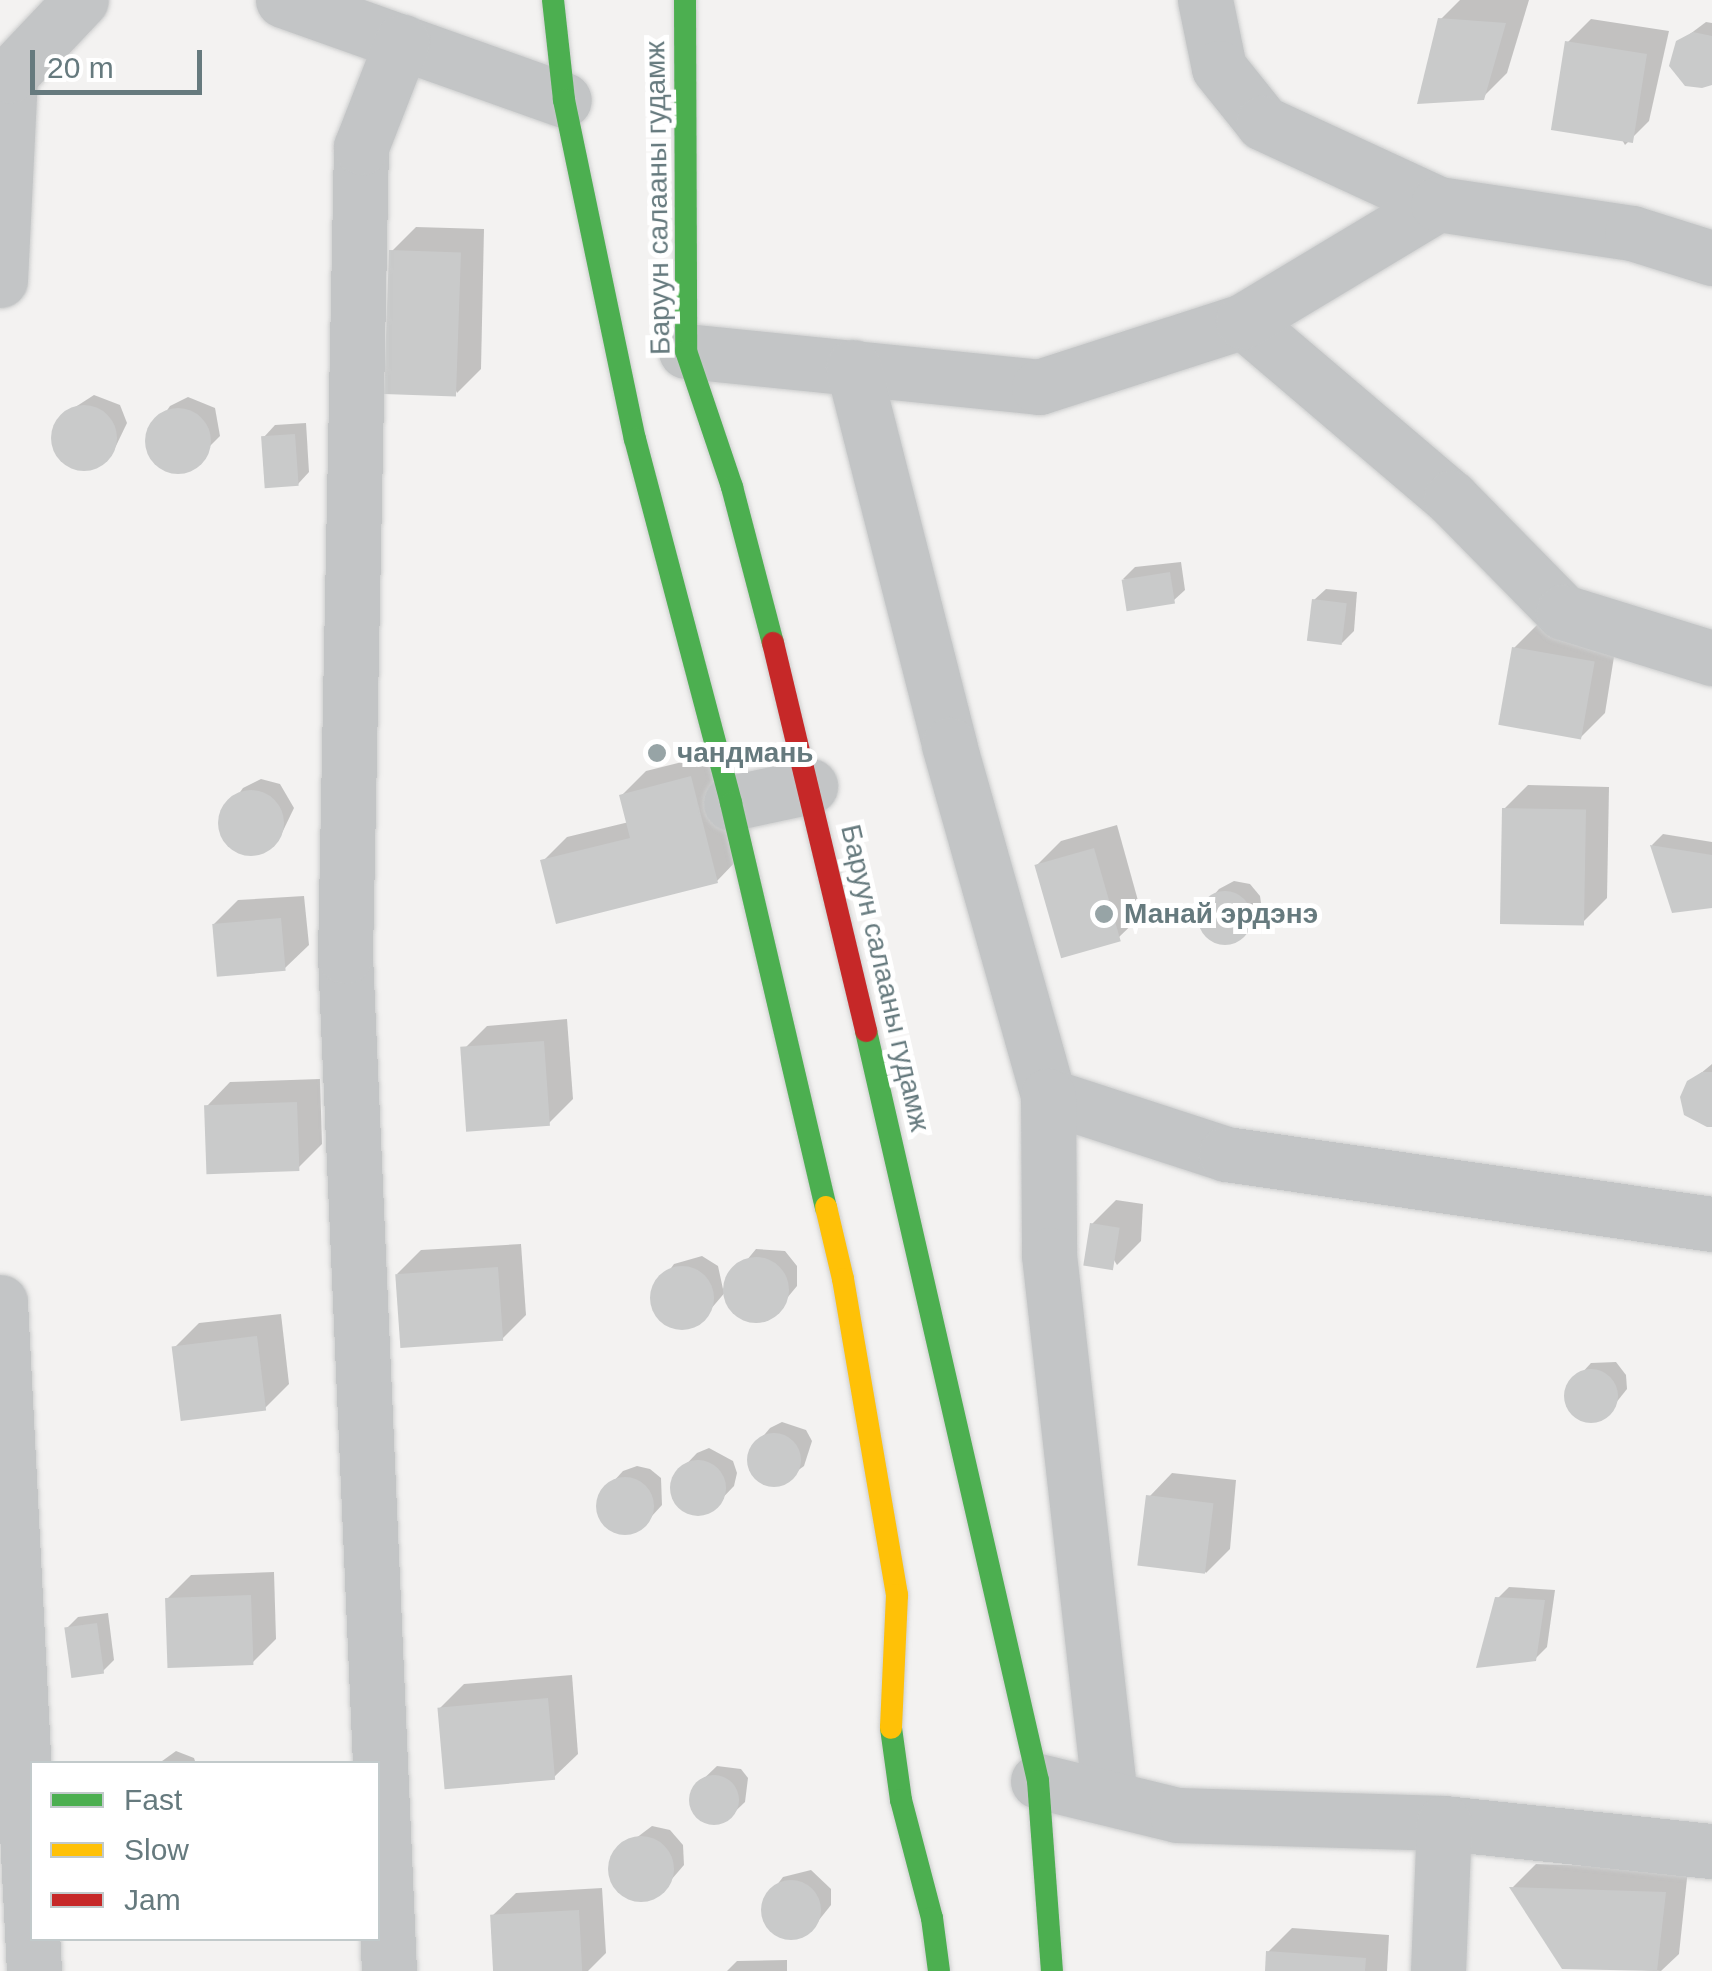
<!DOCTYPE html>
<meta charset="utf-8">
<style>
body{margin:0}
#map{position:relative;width:1712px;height:1971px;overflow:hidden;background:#f3f2f1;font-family:Helvetica,sans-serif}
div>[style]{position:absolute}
.shadow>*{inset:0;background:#0003}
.building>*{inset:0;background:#c9caca;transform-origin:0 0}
.round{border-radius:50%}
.roads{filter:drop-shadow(0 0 2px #cdcece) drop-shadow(0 0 2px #cdcece)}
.street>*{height:55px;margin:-27.5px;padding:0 27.5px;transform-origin:27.5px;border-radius:27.5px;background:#c3c5c6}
.fast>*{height:22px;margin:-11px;padding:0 11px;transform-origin:11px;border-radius:11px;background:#4caf50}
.slow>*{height:22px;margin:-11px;padding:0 11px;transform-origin:11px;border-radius:11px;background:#ffc107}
.jam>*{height:22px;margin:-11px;padding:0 11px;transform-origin:11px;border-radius:11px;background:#c62828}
.dots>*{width:28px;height:28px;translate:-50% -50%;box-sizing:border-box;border:5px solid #fff;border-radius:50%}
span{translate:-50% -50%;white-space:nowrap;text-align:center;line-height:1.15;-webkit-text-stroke:10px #fff;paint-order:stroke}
.street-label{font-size:28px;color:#667a7e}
.poi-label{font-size:28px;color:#667a7e;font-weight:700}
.left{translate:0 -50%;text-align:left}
.legend{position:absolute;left:30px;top:1761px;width:350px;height:180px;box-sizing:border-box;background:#fff;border:2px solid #c2cacb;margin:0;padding:12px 18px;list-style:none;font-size:30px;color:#667a7e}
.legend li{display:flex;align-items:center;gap:20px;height:50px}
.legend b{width:50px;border:2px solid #c2cacb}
.scale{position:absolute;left:30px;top:50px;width:172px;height:45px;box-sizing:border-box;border:5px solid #667a7e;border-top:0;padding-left:12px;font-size:30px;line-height:35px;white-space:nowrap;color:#667a7e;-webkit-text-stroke:8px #fff;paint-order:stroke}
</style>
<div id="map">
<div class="shadow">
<i style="clip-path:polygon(1460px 0,1529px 0,1507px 73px,1483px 97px,1440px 20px)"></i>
<i style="clip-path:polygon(1591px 19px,1669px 31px,1649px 121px,1625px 145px,1567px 43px)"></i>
<i style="clip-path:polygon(1706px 22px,1712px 23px,1712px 80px,1678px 43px)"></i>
<i style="clip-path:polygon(416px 227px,484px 229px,481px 369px,457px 393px,392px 251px)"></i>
<i style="clip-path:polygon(94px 395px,120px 405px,127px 423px,114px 450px,102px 463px,82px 468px,63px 460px,54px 443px,63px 415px)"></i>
<i style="clip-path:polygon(188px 397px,215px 408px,220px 436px,186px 470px,166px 469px,152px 455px,149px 436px,170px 406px)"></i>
<i style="clip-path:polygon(306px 423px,309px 472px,298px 484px,264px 437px,275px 425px)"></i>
<i style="clip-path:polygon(1181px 562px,1185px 590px,1173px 601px,1123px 579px,1135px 567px)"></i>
<i style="clip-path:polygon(1326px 589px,1357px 592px,1354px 631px,1342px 643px,1314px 600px)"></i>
<i style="clip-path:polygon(1538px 624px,1617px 638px,1605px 713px,1581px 737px,1514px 648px)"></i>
<i style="clip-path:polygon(714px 754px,740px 857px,717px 881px,543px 861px,567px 837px,629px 822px,622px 795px,646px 771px)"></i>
<i style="clip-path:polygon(261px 779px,280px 784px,294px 808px,281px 835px,269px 847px,249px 853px,224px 837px,221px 818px,243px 788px)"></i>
<i style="clip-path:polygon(1528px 785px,1609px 787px,1607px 898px,1583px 922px,1504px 809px)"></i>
<i style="clip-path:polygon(1117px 825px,1142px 915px,1118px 938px,1037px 865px,1061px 841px)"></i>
<i style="clip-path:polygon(1663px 834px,1712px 842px,1712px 905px,1674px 911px,1652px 845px)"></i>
<i style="clip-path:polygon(1234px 881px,1250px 884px,1260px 896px,1262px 910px,1235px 940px,1220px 942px,1202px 926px,1202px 909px,1219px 889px)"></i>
<i style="clip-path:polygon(304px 896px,309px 945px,285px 968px,214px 924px,238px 900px)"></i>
<i style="clip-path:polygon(567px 1019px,573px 1099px,549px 1123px,463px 1050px,487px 1026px)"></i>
<i style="clip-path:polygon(1712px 1064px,1712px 1123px,1689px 1083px)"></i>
<i style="clip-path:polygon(320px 1079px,322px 1144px,298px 1168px,207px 1106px,230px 1082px)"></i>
<i style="clip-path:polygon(1116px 1200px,1143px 1204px,1141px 1241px,1117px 1265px,1092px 1224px)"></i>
<i style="clip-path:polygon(521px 1244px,526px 1315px,502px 1339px,397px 1274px,421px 1250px)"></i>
<i style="clip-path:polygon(756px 1249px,785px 1251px,797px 1266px,797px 1286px,773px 1315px,743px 1318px,729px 1304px,727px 1290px,699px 1323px,680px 1329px,662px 1321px,652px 1294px,674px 1264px,702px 1256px,718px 1266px,723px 1289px)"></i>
<i style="clip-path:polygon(281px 1314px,289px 1384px,265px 1408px,175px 1347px,199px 1323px)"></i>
<i style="clip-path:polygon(1616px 1362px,1626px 1375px,1627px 1389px,1607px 1414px,1586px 1420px,1567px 1404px,1568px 1388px,1591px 1363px)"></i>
<i style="clip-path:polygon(782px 1422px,806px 1430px,812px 1441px,804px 1466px,780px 1484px,756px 1477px,750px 1452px,770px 1428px)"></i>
<i style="clip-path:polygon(709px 1448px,733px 1461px,737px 1473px,734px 1486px,712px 1509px,686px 1511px,672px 1488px,675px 1476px,697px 1453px)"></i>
<i style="clip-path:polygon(637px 1466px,650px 1469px,661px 1478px,662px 1505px,641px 1528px,627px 1533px,614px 1530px,598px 1508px,601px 1495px,623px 1471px)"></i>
<i style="clip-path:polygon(1172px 1473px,1236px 1480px,1230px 1549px,1206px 1573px,1149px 1497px)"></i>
<i style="clip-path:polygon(274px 1572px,276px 1639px,252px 1663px,167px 1599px,191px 1575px)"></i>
<i style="clip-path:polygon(1509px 1587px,1555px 1590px,1547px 1647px,1535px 1659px,1497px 1599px)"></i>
<i style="clip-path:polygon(108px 1613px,114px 1660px,103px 1671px,66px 1629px,78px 1617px)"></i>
<i style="clip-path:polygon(572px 1675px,578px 1754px,554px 1777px,440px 1708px,464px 1684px)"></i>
<i style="clip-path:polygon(176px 1751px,194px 1758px,196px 1764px,158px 1764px)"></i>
<i style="clip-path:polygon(717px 1766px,741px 1769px,748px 1778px,745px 1802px,724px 1822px,700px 1819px,691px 1798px,695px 1787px)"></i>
<i style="clip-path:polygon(652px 1826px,670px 1830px,683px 1845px,684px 1865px,659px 1894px,630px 1897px,615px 1884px,615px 1854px)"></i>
<i style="clip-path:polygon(1536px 1864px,1688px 1869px,1679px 1954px,1661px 1971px,1564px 1966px,1512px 1888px)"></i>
<i style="clip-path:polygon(811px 1870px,831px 1889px,831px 1905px,811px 1930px,798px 1938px,784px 1938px,771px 1930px,764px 1918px,764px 1902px,783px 1877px)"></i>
<i style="clip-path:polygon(602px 1888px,606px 1953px,588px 1971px,496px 1971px,492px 1916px,516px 1893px)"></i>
<i style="clip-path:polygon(1292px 1928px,1389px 1935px,1387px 1971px,1267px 1971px,1268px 1952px)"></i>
<i style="clip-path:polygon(787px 1960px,787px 1971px,727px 1971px,737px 1961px)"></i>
</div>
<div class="building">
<i style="clip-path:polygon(1438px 18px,1506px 23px,1484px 100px,1417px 104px)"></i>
<i style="clip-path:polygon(1693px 32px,1712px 36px,1712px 85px,1702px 88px,1685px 86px,1669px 66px,1676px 41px)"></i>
<i style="left:1565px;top:41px;width:83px;height:90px;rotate:9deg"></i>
<i style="left:389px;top:250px;width:72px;height:144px;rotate:2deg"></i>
<i class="round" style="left:51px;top:405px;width:66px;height:66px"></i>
<i class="round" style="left:145px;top:408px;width:66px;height:66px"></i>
<i style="left:295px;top:434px;width:52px;height:34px;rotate:86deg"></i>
<i style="left:1170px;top:572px;width:32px;height:49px;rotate:81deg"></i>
<i style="left:1312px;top:599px;width:35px;height:42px;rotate:7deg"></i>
<i style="left:1512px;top:647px;width:84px;height:79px;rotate:10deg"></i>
<i style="clip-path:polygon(691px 776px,718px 883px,556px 924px,540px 860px,630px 838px,619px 795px)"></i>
<i class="round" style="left:218px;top:790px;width:66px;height:66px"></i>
<i style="left:1502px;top:808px;width:84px;height:116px;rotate:1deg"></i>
<i style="clip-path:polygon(1650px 845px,1712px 855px,1712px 908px,1672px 913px)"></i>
<i style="left:1094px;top:848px;width:97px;height:62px;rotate:74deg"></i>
<i class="round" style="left:1198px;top:891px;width:54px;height:54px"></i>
<i style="left:281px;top:918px;width:53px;height:69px;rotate:85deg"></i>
<i style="left:544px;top:1041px;width:85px;height:84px;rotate:86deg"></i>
<i style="clip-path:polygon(1702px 1072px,1712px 1072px,1712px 1127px,1707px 1127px,1684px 1115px,1680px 1097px,1687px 1081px)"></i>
<i style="left:297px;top:1102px;width:69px;height:93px;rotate:88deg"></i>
<i style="left:1090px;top:1223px;width:30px;height:43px;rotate:9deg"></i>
<i class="round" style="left:723px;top:1257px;width:66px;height:66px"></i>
<i class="round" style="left:650px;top:1266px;width:64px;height:64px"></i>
<i style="left:498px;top:1267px;width:74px;height:103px;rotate:86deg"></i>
<i style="left:257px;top:1336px;width:75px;height:86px;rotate:83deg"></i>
<i class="round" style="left:1564px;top:1369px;width:54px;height:54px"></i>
<i class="round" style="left:747px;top:1433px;width:54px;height:54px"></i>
<i class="round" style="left:670px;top:1460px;width:56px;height:56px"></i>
<i class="round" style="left:596px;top:1477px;width:58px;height:58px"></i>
<i style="left:1146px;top:1495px;width:68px;height:71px;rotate:7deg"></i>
<i style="left:251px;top:1595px;width:70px;height:86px;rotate:88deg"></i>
<i style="clip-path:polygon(1495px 1597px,1545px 1600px,1536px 1661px,1476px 1668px)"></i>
<i style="left:97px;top:1623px;width:51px;height:33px;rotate:82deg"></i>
<i style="left:548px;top:1698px;width:82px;height:111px;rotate:85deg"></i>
<i class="round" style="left:689px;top:1775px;width:50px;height:50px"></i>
<i class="round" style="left:608px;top:1836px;width:66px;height:66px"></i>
<i class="round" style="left:761px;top:1880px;width:60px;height:60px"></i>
<i style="clip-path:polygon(1509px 1887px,1666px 1892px,1657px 1971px,1562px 1969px)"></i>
<i style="left:579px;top:1910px;width:61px;height:89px;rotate:87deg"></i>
<i style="clip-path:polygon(1266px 1951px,1366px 1958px,1365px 1971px,1265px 1971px)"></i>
</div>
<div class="roads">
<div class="street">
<i style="left:283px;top:0;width:298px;rotate:19.6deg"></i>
<i style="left:1205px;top:0;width:69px;rotate:78.4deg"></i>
<i style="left:1219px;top:68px;width:70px;rotate:51.3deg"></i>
<i style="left:1263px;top:123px;width:193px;rotate:24.8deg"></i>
<i style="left:0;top:280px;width:205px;rotate:-87.2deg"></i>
<i style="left:10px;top:75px;width:103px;rotate:-46.6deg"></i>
<i style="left:1243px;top:321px;width:273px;rotate:40.4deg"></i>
<i style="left:1451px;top:498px;width:160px;rotate:45.5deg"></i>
<i style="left:1563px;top:612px;width:156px;rotate:17.2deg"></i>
<i style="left:686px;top:351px;width:355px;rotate:5.8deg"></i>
<i style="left:1039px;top:387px;width:214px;rotate:-17.9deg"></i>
<i style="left:1243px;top:321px;width:227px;rotate:-31deg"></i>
<i style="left:1438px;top:204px;width:196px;rotate:8.5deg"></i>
<i style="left:1632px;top:233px;width:84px;rotate:17.4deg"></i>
<i style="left:853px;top:367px;width:390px;rotate:75.7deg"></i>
<i style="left:949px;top:745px;width:365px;rotate:74.2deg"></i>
<i style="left:1048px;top:1096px;width:187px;rotate:18deg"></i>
<i style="left:1226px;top:1154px;width:491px;rotate:8.2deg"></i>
<i style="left:731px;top:803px;width:81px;rotate:-12.1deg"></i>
<i style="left:1048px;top:1096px;width:159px;rotate:89.6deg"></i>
<i style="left:1049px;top:1255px;width:546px;rotate:83.59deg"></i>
<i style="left:0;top:1302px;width:670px;rotate:87.09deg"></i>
<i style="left:1038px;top:1781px;width:143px;rotate:13.7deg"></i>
<i style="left:1177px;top:1815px;width:267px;rotate:1.7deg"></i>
<i style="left:1444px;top:1823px;width:269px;rotate:6deg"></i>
<i style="left:389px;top:1971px;width:1016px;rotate:-92.48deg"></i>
<i style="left:345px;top:956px;width:809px;rotate:-88.87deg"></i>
<i style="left:361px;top:147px;width:113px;rotate:-68.7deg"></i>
<i style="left:1438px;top:1971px;width:148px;rotate:-87.7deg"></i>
</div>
<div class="fast">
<i style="left:553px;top:0;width:101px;rotate:83.7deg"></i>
<i style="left:564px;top:100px;width:346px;rotate:78.2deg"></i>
<i style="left:635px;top:439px;width:376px;rotate:75.2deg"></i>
<i style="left:731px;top:803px;width:415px;rotate:76.8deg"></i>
<i style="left:685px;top:0;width:351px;rotate:89.8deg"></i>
<i style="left:686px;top:351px;width:144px;rotate:71.3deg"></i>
<i style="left:732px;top:487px;width:161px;rotate:75.3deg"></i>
<i style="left:866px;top:1031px;width:769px;rotate:77.08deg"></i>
<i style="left:1038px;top:1781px;width:191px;rotate:85.8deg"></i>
<i style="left:891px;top:1728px;width:73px;rotate:82.1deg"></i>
<i style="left:901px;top:1800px;width:122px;rotate:75.3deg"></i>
<i style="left:932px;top:1918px;width:53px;rotate:82.5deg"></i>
</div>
<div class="slow">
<i style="left:826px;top:1207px;width:74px;rotate:76.7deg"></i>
<i style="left:843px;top:1279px;width:321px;rotate:80.3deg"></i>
<i style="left:897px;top:1595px;width:133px;rotate:92.6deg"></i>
</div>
<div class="jam">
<i style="left:773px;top:643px;width:399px;rotate:76.5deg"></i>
</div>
</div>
<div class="dots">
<i style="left:657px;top:753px;background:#97a4a6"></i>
<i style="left:1104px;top:914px;background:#97a4a6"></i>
</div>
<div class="street-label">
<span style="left:658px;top:198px;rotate:-91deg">Баруун салааны гудамж</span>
<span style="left:885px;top:978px;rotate:77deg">Баруун салааны гудамж</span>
</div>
<div class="poi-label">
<span class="left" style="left:677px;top:753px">чандмань</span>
<span class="left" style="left:1124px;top:914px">Манай эрдэнэ</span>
</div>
<ul class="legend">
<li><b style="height:12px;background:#4caf50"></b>Fast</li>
<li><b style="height:12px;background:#ffc107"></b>Slow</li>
<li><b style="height:12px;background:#c62828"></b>Jam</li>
</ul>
<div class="scale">20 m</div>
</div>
